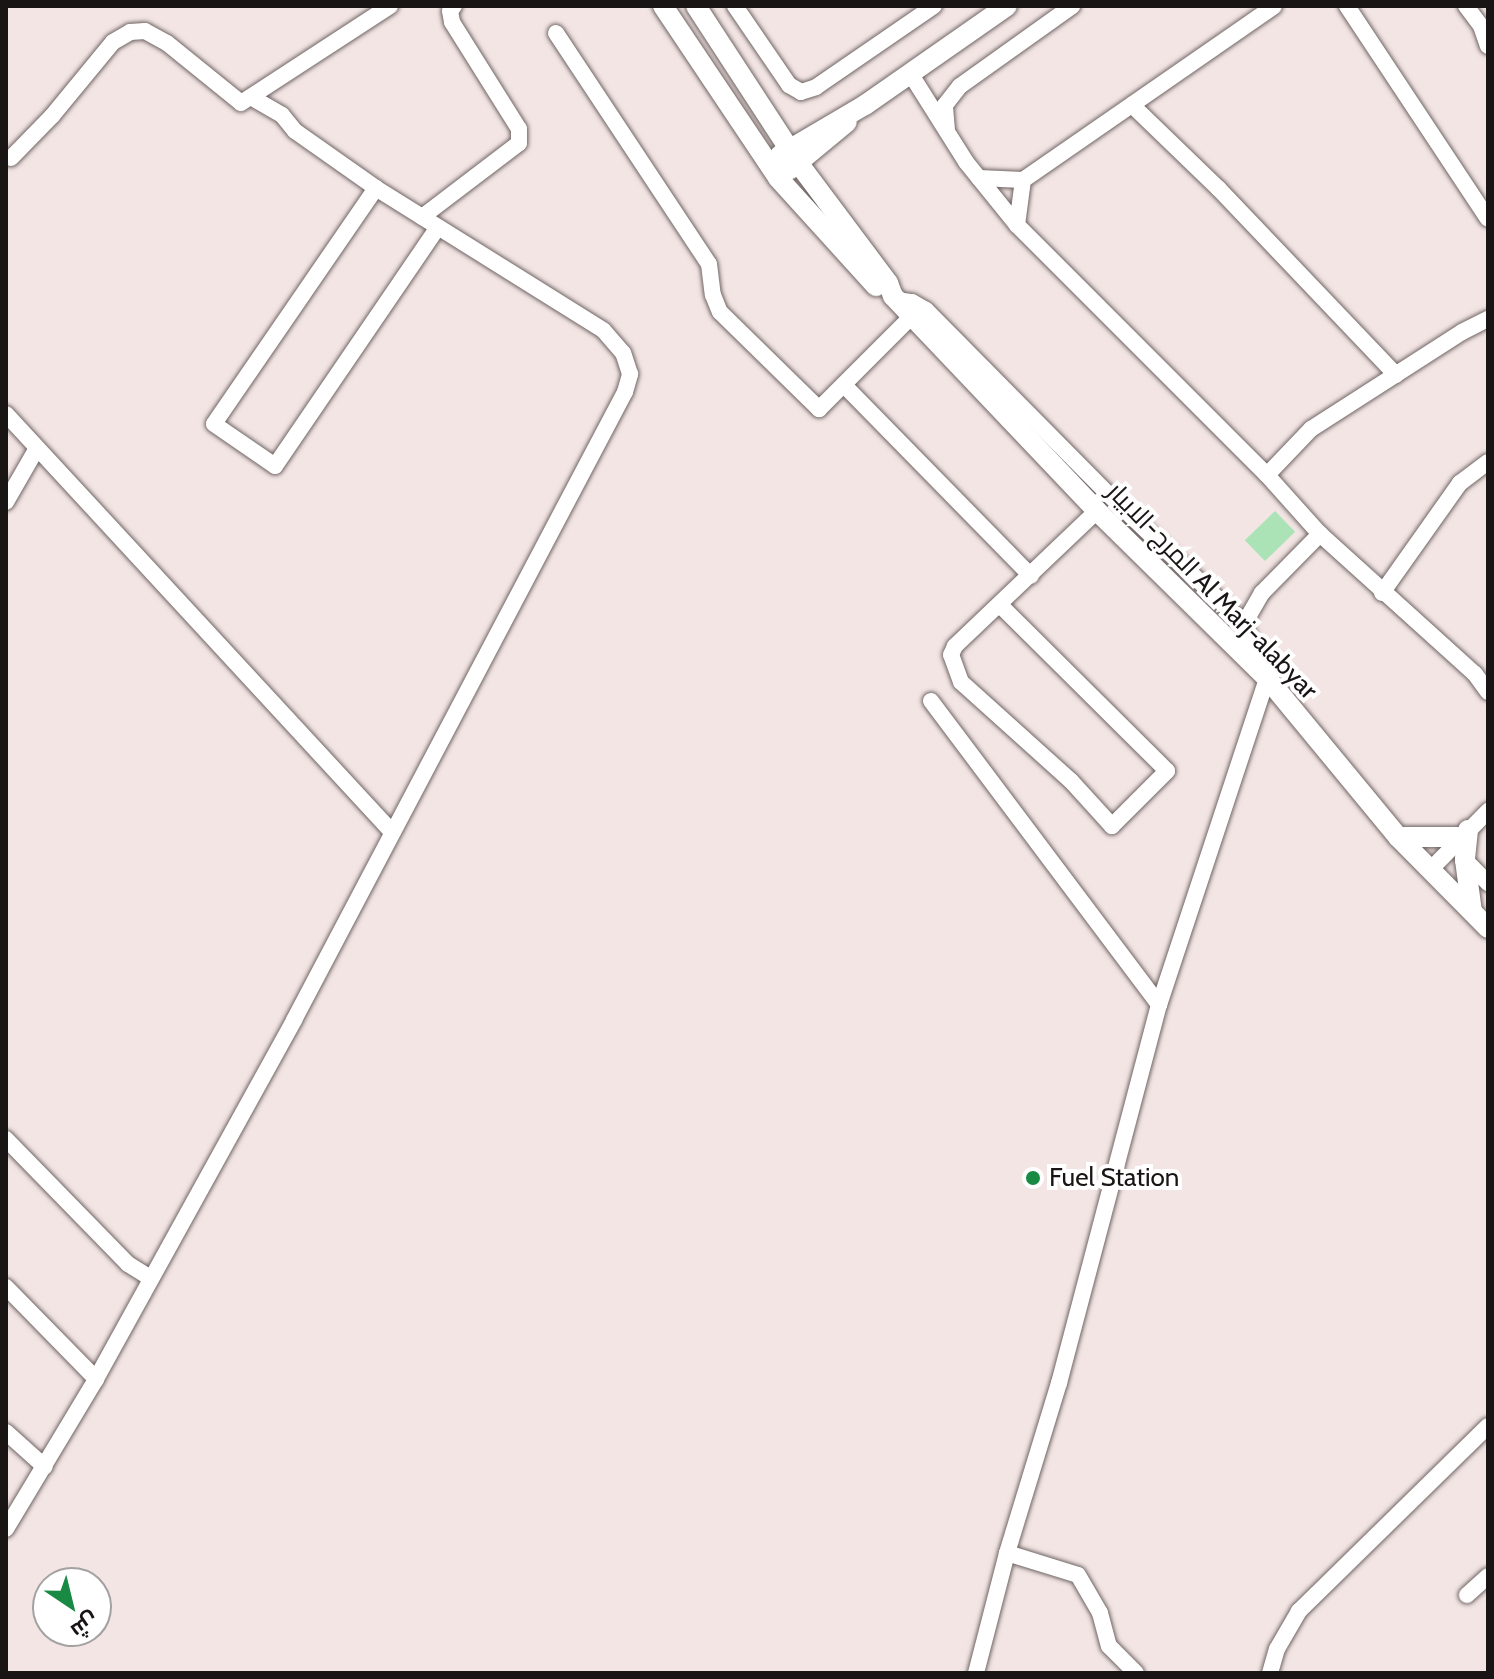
<!DOCTYPE html>
<meta charset="utf-8">
<style>
body{margin:0}
#map{position:relative;width:1494px;height:1679px;overflow:hidden;background:#f2e5e4;font-family:Cabin,Cairo,sans-serif}
div>[style]{position:absolute}
.green>*{inset:0;background:#abe3b6;transform-origin:0 0}
.roads{filter:drop-shadow(0 0 2px #706564) drop-shadow(0 0 2px #706564)}
.minor>*{height:16px;margin:-8px;padding:0 8px;transform-origin:8px;border-radius:8px;background:#fff}
.major>*{height:20px;margin:-10px;padding:0 10px;transform-origin:10px;border-radius:10px;background:#fff}
.dots>*{width:22px;height:22px;translate:-50% -50%;box-sizing:border-box;border:4px solid #fff;border-radius:50%}
span{translate:-50% -50%;white-space:nowrap;text-align:center;line-height:1.15;-webkit-text-stroke:8px #fff;paint-order:stroke}
.street-label{font-size:26px;color:#191515}
.poi-label{font-size:26px;color:#191515}
.left{translate:0 -50%;text-align:left}
.frame{position:absolute;inset:0;border:8px solid #191515;pointer-events:none}
.north{position:absolute;left:32px;top:1567px;width:80px;height:80px;box-sizing:border-box;background:#fff;border:2px solid #a3a1a1;border-radius:50%;rotate:145deg;font-size:22px;font-weight:700;line-height:32px;text-align:center;color:#191515}
.north::after{content:'';display:block;margin:auto;width:28px;height:36px;background:#198a43;clip-path:polygon(50% 0,100% 100%,50% 72%,0 100%)}
</style>
<div id="map">
<div class="green">
<i style="left:1275px;top:511px;width:29px;height:42px;rotate:46deg"></i>
</div>
<div class="roads">
<div class="minor">
<i style="left:735px;top:6px;width:96px;rotate:55.6deg"></i>
<i style="left:789px;top:85px;width:14px;rotate:30deg"></i>
<i style="left:801px;top:92px;width:16px;rotate:-18deg"></i>
<i style="left:816px;top:87px;width:143px;rotate:-34.5deg"></i>
<i style="left:1347px;top:6px;width:255px;rotate:56.5deg"></i>
<i style="left:1466px;top:6px;width:25px;rotate:53deg"></i>
<i style="left:1481px;top:26px;width:21px;rotate:71deg"></i>
<i style="left:556px;top:33px;width:277px;rotate:56.5deg"></i>
<i style="left:709px;top:264px;width:31px;rotate:83deg"></i>
<i style="left:713px;top:295px;width:18px;rotate:68deg"></i>
<i style="left:720px;top:312px;width:139px;rotate:44.4deg"></i>
<i style="left:819px;top:409px;width:132px;rotate:-45deg"></i>
<i style="left:910px;top:73px;width:105px;rotate:57.8deg"></i>
<i style="left:966px;top:162px;width:81px;rotate:51deg"></i>
<i style="left:1017px;top:225px;width:354px;rotate:45deg"></i>
<i style="left:1267px;top:475px;width:79px;rotate:48.1deg"></i>
<i style="left:1320px;top:534px;width:209px;rotate:42.1deg"></i>
<i style="left:1475px;top:674px;width:22px;rotate:54deg"></i>
<i style="left:1132px;top:105px;width:120px;rotate:44deg"></i>
<i style="left:1218px;top:188px;width:258px;rotate:46.4deg"></i>
<i style="left:947px;top:130px;width:25px;rotate:-95deg"></i>
<i style="left:945px;top:105px;width:24px;rotate:-52deg"></i>
<i style="left:960px;top:86px;width:138px;rotate:-35.5deg"></i>
<i style="left:11px;top:158px;width:59px;rotate:-45.7deg"></i>
<i style="left:52px;top:116px;width:96px;rotate:-50.5deg"></i>
<i style="left:113px;top:42px;width:20px;rotate:-30deg"></i>
<i style="left:130px;top:32px;width:15px;rotate:-4deg"></i>
<i style="left:145px;top:31px;width:25px;rotate:29deg"></i>
<i style="left:167px;top:43px;width:95px;rotate:39deg"></i>
<i style="left:241px;top:103px;width:178px;rotate:-33.1deg"></i>
<i style="left:979px;top:178px;width:44px;rotate:2.6deg"></i>
<i style="left:376px;top:188px;width:286px;rotate:124.5deg"></i>
<i style="left:214px;top:424px;width:74px;rotate:34.5deg"></i>
<i style="left:275px;top:466px;width:289px;rotate:-55.7deg"></i>
<i style="left:422px;top:217px;width:122px;rotate:-37.3deg"></i>
<i style="left:519px;top:143px;width:14px;rotate:-90deg"></i>
<i style="left:519px;top:129px;width:126px;rotate:-122.1deg"></i>
<i style="left:452px;top:22px;width:11px;rotate:-100deg"></i>
<i style="left:450px;top:11px;width:6px;rotate:-51deg"></i>
<i style="left:1017px;top:225px;width:45px;rotate:-82.4deg"></i>
<i style="left:1023px;top:180px;width:305px;rotate:-34.7deg"></i>
<i style="left:897px;top:300px;width:15px;rotate:8deg"></i>
<i style="left:912px;top:302px;width:16px;rotate:30deg"></i>
<i style="left:926px;top:310px;width:259px;rotate:45.3deg"></i>
<i style="left:1108px;top:494px;width:188px;rotate:43.7deg"></i>
<i style="left:844px;top:385px;width:267px;rotate:45.6deg"></i>
<i style="left:6px;top:414px;width:568px;rotate:47.28deg"></i>
<i style="left:1267px;top:475px;width:64px;rotate:-46.3deg"></i>
<i style="left:1311px;top:429px;width:179px;rotate:-32.7deg"></i>
<i style="left:1462px;top:332px;width:29px;rotate:-27deg"></i>
<i style="left:6px;top:502px;width:62px;rotate:-60.1deg"></i>
<i style="left:1382px;top:593px;width:135px;rotate:-54.7deg"></i>
<i style="left:1460px;top:483px;width:35px;rotate:-37deg"></i>
<i style="left:1001px;top:606px;width:234px;rotate:44.8deg"></i>
<i style="left:1167px;top:771px;width:78px;rotate:135deg"></i>
<i style="left:1112px;top:826px;width:61px;rotate:-132.3deg"></i>
<i style="left:1071px;top:781px;width:148px;rotate:-138deg"></i>
<i style="left:961px;top:682px;width:29px;rotate:-110deg"></i>
<i style="left:951px;top:655px;width:10px;rotate:-66deg"></i>
<i style="left:955px;top:646px;width:196px;rotate:-43.6deg"></i>
<i style="left:931px;top:701px;width:380px;rotate:53.1deg"></i>
<i style="left:1465px;top:860px;width:33px;rotate:45deg"></i>
<i style="left:1430px;top:870px;width:83px;rotate:-45.5deg"></i>
<i style="left:6px;top:1139px;width:175px;rotate:45.7deg"></i>
<i style="left:128px;top:1264px;width:26px;rotate:32deg"></i>
<i style="left:6px;top:1287px;width:129px;rotate:45.6deg"></i>
<i style="left:6px;top:1432px;width:52px;rotate:41.9deg"></i>
<i style="left:6px;top:1529px;width:175px;rotate:-59deg"></i>
<i style="left:96px;top:1379px;width:410px;rotate:-61.1deg"></i>
<i style="left:294px;top:1020px;width:710px;rotate:-62.21deg"></i>
<i style="left:625px;top:392px;width:19px;rotate:-74deg"></i>
<i style="left:630px;top:374px;width:22px;rotate:-108deg"></i>
<i style="left:623px;top:353px;width:30px;rotate:-131deg"></i>
<i style="left:603px;top:330px;width:268px;rotate:-148deg"></i>
<i style="left:376px;top:188px;width:99px;rotate:-144.9deg"></i>
<i style="left:295px;top:131px;width:21px;rotate:-129deg"></i>
<i style="left:282px;top:115px;width:34px;rotate:-150deg"></i>
<i style="left:1007px;top:1553px;width:74px;rotate:17.2deg"></i>
<i style="left:1078px;top:1575px;width:44px;rotate:59.9deg"></i>
<i style="left:1100px;top:1613px;width:34px;rotate:75deg"></i>
<i style="left:1109px;top:1646px;width:38px;rotate:45deg"></i>
<i style="left:1467px;top:1595px;width:28px;rotate:-42deg"></i>
<i style="left:976px;top:1673px;width:124px;rotate:-75.5deg"></i>
<i style="left:1007px;top:1553px;width:178px;rotate:-73deg"></i>
<i style="left:1059px;top:1383px;width:391px;rotate:-75.2deg"></i>
<i style="left:1159px;top:1005px;width:344px;rotate:-71.7deg"></i>
<i style="left:1267px;top:678px;width:59px;rotate:-113.1deg"></i>
<i style="left:1244px;top:624px;width:36px;rotate:-60deg"></i>
<i style="left:1262px;top:593px;width:83px;rotate:-45.5deg"></i>
<i style="left:1270px;top:1673px;width:25px;rotate:-74deg"></i>
<i style="left:1277px;top:1649px;width:44px;rotate:-59.9deg"></i>
<i style="left:1299px;top:1611px;width:264px;rotate:-44.4deg"></i>
</div>
<div class="major">
<i style="left:663px;top:6px;width:207px;rotate:56.2deg"></i>
<i style="left:778px;top:178px;width:146px;rotate:47.8deg"></i>
<i style="left:696px;top:6px;width:189px;rotate:56.9deg"></i>
<i style="left:799px;top:164px;width:149px;rotate:53.2deg"></i>
<i style="left:888px;top:283px;width:14px;rotate:69deg"></i>
<i style="left:893px;top:296px;width:296px;rotate:46.5deg"></i>
<i style="left:1097px;top:511px;width:238px;rotate:44.5deg"></i>
<i style="left:1267px;top:678px;width:206px;rotate:50.5deg"></i>
<i style="left:1398px;top:837px;width:128px;rotate:45.3deg"></i>
<i style="left:780px;top:155px;width:99px;rotate:-30.5deg"></i>
<i style="left:865px;top:105px;width:173px;rotate:-34.9deg"></i>
<i style="left:789px;top:170px;width:75px;rotate:-39.6deg"></i>
<i style="left:1468px;top:830px;width:30px;rotate:96deg"></i>
<i style="left:1465px;top:860px;width:52px;rotate:82.3deg"></i>
<i style="left:1398px;top:837px;width:63px"></i>
</div>
</div>
<div class="dots">
<i style="left:1033px;top:1178px;background:#198a43"></i>
</div>
<div class="street-label">
<span style="left:1212px;top:591px;rotate:46deg">المرج-الابيار Al Marj-alabyar</span>
</div>
<div class="poi-label">
<span class="left" style="left:1049px;top:1178px">Fuel Station</span>
</div>
<div class="frame"></div>
<div class="north">ش</div>
</div>
